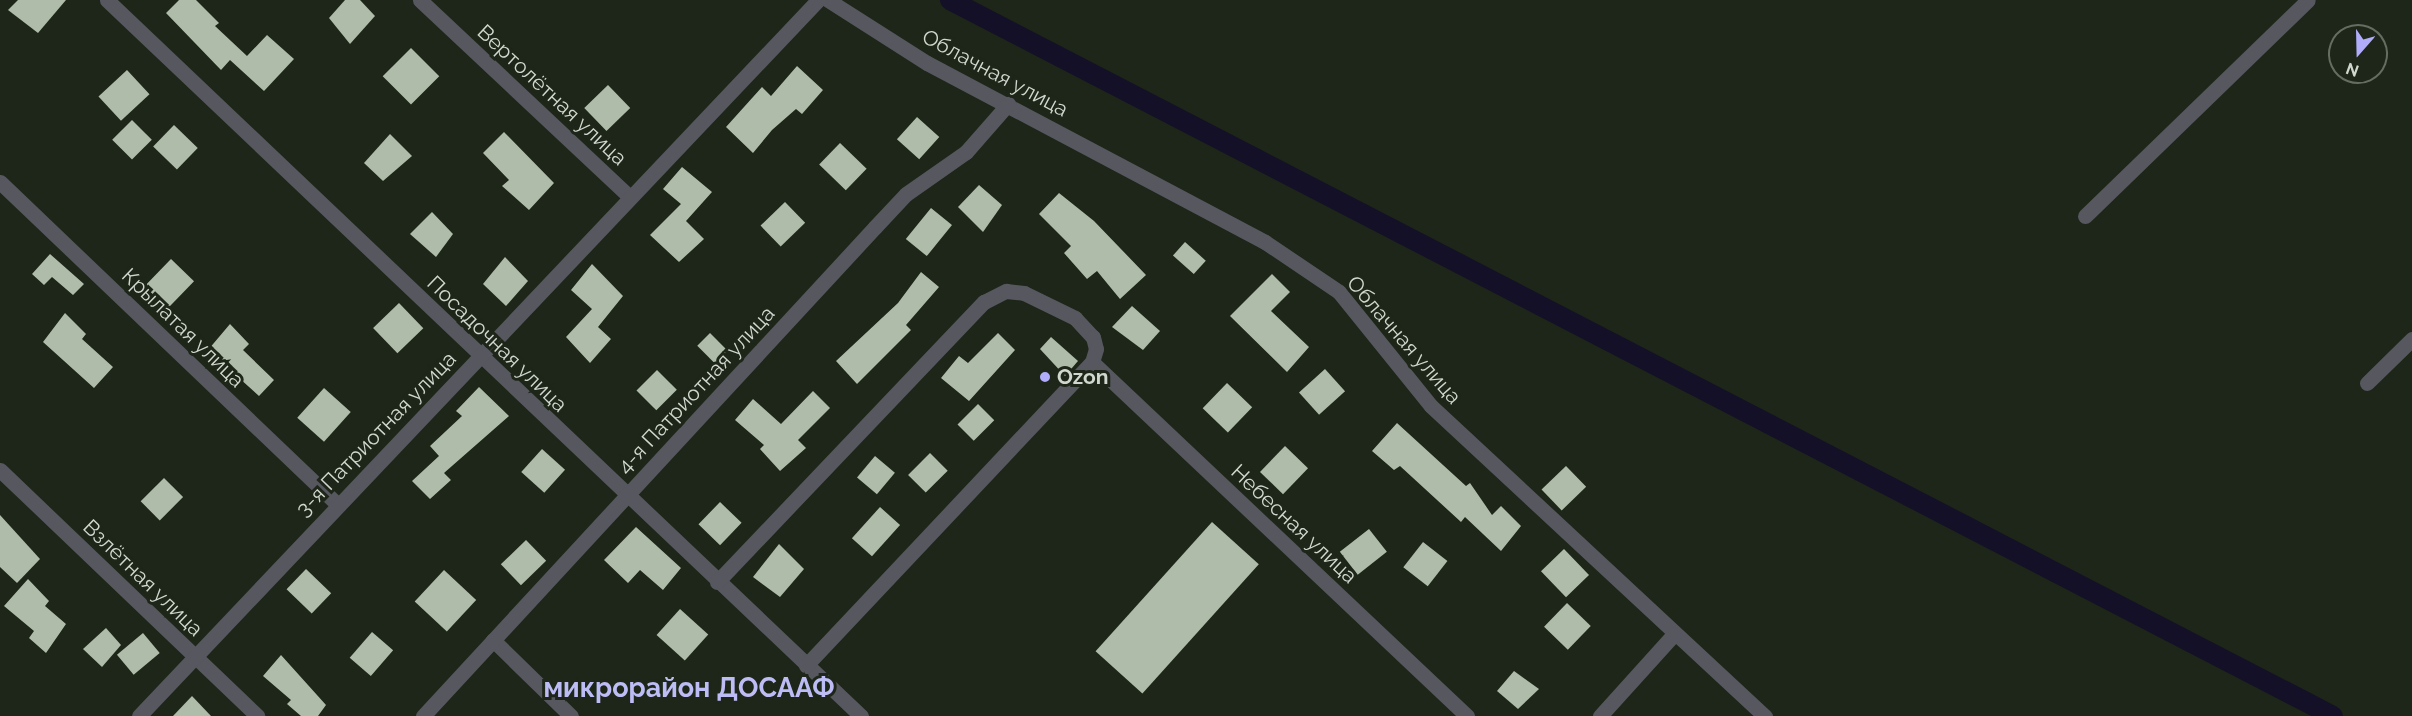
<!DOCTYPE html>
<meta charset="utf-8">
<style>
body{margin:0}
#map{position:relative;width:2412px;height:716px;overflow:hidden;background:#1d2618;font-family:Raleway,sans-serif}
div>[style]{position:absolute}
.canal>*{height:20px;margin:-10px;padding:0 10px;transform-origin:10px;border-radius:10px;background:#131028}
.building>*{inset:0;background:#b0bcaa;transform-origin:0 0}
.street>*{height:15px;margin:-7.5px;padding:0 7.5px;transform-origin:7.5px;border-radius:7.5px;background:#57575f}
.dots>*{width:16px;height:16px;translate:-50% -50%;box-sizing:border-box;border:3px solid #1d2618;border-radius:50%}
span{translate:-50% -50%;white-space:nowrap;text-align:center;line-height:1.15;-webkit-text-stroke:6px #1d2618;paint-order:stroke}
.street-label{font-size:21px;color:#d1d7ce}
.poi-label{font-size:21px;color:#d1d7ce;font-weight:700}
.left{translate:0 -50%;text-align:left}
.district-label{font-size:27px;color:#bebcf5;font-weight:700}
.north{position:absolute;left:2328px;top:24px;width:60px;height:60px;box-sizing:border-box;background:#1d2618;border:2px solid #656d61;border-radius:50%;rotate:200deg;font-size:16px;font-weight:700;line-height:24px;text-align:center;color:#d1d7ce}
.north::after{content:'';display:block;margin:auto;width:21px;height:27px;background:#b1adfa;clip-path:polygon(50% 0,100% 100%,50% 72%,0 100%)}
</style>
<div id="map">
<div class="canal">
<i style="left:950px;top:0;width:1557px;rotate:27.37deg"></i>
</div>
<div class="building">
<i style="clip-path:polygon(18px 0,66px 0,38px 33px,8px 10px)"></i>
<i style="clip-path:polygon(179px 0,196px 0,219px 23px,215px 26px,247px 56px,267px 35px,294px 59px,264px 91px,230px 60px,221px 70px,166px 13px)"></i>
<i style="clip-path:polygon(345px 0,360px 0,375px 16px,350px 44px,329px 18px)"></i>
<i style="left:411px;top:48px;width:40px;height:40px;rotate:45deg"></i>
<i style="clip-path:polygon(797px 66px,823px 90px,802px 114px,796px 109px,772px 130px,753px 153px,726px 127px,762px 87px,771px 96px)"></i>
<i style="left:127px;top:70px;width:33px;height:39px;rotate:47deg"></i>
<i style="left:608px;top:85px;width:32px;height:33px;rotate:46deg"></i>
<i style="left:917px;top:117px;width:30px;height:30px;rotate:42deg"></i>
<i style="left:132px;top:120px;width:28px;height:28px;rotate:45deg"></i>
<i style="left:174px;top:125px;width:33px;height:30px;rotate:44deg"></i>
<i style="clip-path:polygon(504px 132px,554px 183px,529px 210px,502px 186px,509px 180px,483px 153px)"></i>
<i style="clip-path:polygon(390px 134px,412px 156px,383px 181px,364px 163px)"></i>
<i style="left:840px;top:143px;width:37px;height:30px;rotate:44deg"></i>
<i style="clip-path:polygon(682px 167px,712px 192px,686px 221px,704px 239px,679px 262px,650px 235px,681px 204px,663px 189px)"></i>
<i style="clip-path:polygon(979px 185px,1002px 205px,983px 232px,958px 207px)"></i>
<i style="clip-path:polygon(1059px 193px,1094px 221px,1146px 275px,1120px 299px,1097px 271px,1087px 279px,1064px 253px,1071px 246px,1039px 214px)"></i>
<i style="left:785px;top:202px;width:29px;height:34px;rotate:46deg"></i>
<i style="left:931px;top:208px;width:27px;height:40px;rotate:39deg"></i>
<i style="clip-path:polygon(432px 212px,453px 234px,436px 257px,410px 234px)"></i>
<i style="left:1185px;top:242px;width:28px;height:18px;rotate:42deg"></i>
<i style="clip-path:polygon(50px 254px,84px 284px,73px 295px,52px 277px,44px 285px,32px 274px)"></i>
<i style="clip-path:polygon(505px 257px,528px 281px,506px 306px,483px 284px)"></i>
<i style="left:171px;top:259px;width:32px;height:38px;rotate:44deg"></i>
<i style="clip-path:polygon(592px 264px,623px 296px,598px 327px,611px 339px,590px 363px,566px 337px,592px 309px,571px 290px)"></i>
<i style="clip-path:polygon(921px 272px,939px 287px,906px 325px,911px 330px,857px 384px,836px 361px,898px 303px)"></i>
<i style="clip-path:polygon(1272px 274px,1290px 292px,1271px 311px,1309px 347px,1287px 372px,1230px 316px)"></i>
<i style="left:399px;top:303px;width:35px;height:36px;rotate:46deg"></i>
<i style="clip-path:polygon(1132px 306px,1160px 331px,1143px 350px,1112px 327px)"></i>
<i style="clip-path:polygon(65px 313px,86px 334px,82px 339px,113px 367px,94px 388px,43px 342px)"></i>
<i style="clip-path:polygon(230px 324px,249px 344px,243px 350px,274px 380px,259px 396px,208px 350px)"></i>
<i style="left:710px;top:333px;width:25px;height:18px;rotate:45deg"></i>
<i style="clip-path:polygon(998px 333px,1015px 350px,969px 401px,941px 378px,959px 356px,968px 363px)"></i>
<i style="clip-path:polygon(1051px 337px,1078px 361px,1065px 376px,1040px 349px)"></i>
<i style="left:1325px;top:369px;width:30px;height:35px;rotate:48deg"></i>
<i style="left:657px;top:370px;width:28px;height:29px;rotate:45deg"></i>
<i style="left:1227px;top:383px;width:35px;height:35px;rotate:44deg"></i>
<i style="clip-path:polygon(479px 387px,509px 416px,444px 473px,451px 480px,430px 499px,412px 481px,439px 456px,430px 446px,462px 416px,456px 411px)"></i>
<i style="left:324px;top:388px;width:36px;height:40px;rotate:42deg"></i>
<i style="clip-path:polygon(813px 391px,830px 408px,798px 440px,806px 448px,780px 471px,760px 449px,764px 445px,735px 420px,753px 399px,781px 424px)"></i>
<i style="left:978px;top:404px;width:23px;height:29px;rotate:45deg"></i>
<i style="clip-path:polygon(1397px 423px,1466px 486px,1470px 483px,1492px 515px,1501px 506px,1521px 526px,1501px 551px,1465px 517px,1461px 522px,1400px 466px,1394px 470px,1372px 451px)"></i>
<i style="left:1285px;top:446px;width:32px;height:36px;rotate:44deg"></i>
<i style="left:542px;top:449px;width:31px;height:31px;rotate:42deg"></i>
<i style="left:930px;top:453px;width:25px;height:31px;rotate:45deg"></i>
<i style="left:875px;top:456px;width:26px;height:28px;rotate:40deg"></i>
<i style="left:1566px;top:466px;width:29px;height:34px;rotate:46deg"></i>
<i style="left:164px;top:478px;width:27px;height:33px;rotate:45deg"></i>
<i style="left:720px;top:502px;width:30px;height:31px;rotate:44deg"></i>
<i style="left:880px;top:507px;width:27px;height:42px;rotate:42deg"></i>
<i style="clip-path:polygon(0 515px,40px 559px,17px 583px,0 567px)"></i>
<i style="left:1212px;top:522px;width:63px;height:174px;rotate:42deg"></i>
<i style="clip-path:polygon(636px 527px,681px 568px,663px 590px,640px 570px,628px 583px,604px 560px)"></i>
<i style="left:1369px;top:529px;width:29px;height:37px;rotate:52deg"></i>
<i style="left:526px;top:540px;width:29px;height:35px;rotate:46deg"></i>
<i style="left:1423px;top:542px;width:31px;height:32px;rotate:38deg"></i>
<i style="clip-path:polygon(779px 544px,804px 569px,780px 597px,753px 577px)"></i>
<i style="left:1564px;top:549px;width:36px;height:32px;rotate:46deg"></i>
<i style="left:306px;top:569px;width:35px;height:28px;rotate:44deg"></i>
<i style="left:444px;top:570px;width:44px;height:43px;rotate:43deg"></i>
<i style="clip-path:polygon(28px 579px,49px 601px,45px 606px,66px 624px,46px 653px,29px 638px,34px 631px,4px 606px)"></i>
<i style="left:1567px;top:603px;width:33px;height:33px;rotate:44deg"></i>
<i style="left:680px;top:609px;width:38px;height:35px;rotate:42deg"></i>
<i style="clip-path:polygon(106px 628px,121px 645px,102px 667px,83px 649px)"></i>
<i style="left:372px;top:632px;width:28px;height:34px;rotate:41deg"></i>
<i style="left:143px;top:633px;width:26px;height:34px;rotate:50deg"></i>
<i style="clip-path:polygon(281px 655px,326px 705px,318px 716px,301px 716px,287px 704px,291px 700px,263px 676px)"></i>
<i style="clip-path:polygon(1514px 671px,1539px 689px,1518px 709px,1497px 691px)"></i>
<i style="clip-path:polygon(192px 696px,211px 716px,173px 716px)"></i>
</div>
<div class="street">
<i style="left:107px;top:0;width:1040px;rotate:43.52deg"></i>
<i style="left:420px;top:0;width:288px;rotate:43.2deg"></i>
<i style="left:828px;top:0;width:117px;rotate:32.5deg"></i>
<i style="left:927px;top:63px;width:382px;rotate:27.9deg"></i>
<i style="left:1265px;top:242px;width:89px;rotate:34deg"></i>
<i style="left:1339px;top:292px;width:146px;rotate:51.1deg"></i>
<i style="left:1431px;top:406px;width:456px;rotate:42.9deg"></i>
<i style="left:0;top:182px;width:466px;rotate:43.7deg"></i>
<i style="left:2085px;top:216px;width:310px;rotate:-44.1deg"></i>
<i style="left:1092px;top:362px;width:516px;rotate:43.35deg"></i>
<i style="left:2367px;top:383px;width:63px;rotate:-44.4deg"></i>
<i style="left:0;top:470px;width:356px;rotate:43.7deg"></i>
<i style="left:717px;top:582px;width:387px;rotate:-46.4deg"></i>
<i style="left:984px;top:302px;width:25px;rotate:-27deg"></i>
<i style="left:1006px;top:291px;width:18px;rotate:6deg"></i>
<i style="left:1024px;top:293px;width:57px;rotate:26.1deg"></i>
<i style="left:1075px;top:318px;width:26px;rotate:47deg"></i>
<i style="left:1093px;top:337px;width:12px;rotate:76deg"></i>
<i style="left:1096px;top:349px;width:14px;rotate:107deg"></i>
<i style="left:1092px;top:362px;width:417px;rotate:133.3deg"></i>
<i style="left:493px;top:640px;width:109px;rotate:44.3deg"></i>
<i style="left:139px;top:716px;width:987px;rotate:-46.52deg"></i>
<i style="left:423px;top:716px;width:666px;rotate:-47.25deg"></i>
<i style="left:875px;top:227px;width:45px;rotate:-46.8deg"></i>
<i style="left:906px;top:194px;width:73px;rotate:-35deg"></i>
<i style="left:966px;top:152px;width:64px;rotate:-48.8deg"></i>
<i style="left:1600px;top:716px;width:110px;rotate:-47.9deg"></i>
</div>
<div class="dots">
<i style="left:1045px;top:377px;background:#b1adfa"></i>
</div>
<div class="street-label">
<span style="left:995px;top:73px;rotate:28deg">Облачная улица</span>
<span style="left:552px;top:95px;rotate:43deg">Вертолётная улица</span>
<span style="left:183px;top:328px;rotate:44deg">Крылатая улица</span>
<span style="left:1404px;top:340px;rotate:49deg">Облачная улица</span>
<span style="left:497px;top:344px;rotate:44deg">Посадочная улица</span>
<span style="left:696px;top:390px;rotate:-47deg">4-я Патриотная улица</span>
<span style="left:376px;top:434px;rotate:-46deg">3-я Патриотная улица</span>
<span style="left:1294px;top:524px;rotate:43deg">Небесная улица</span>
<span style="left:143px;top:578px;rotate:44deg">Взлётная улица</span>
</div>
<div class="poi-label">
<span class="left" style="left:1057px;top:377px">Ozon</span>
</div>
<div class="district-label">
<span style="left:689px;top:688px">микрорайон ДОСААФ</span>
</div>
<div class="north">N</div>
</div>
